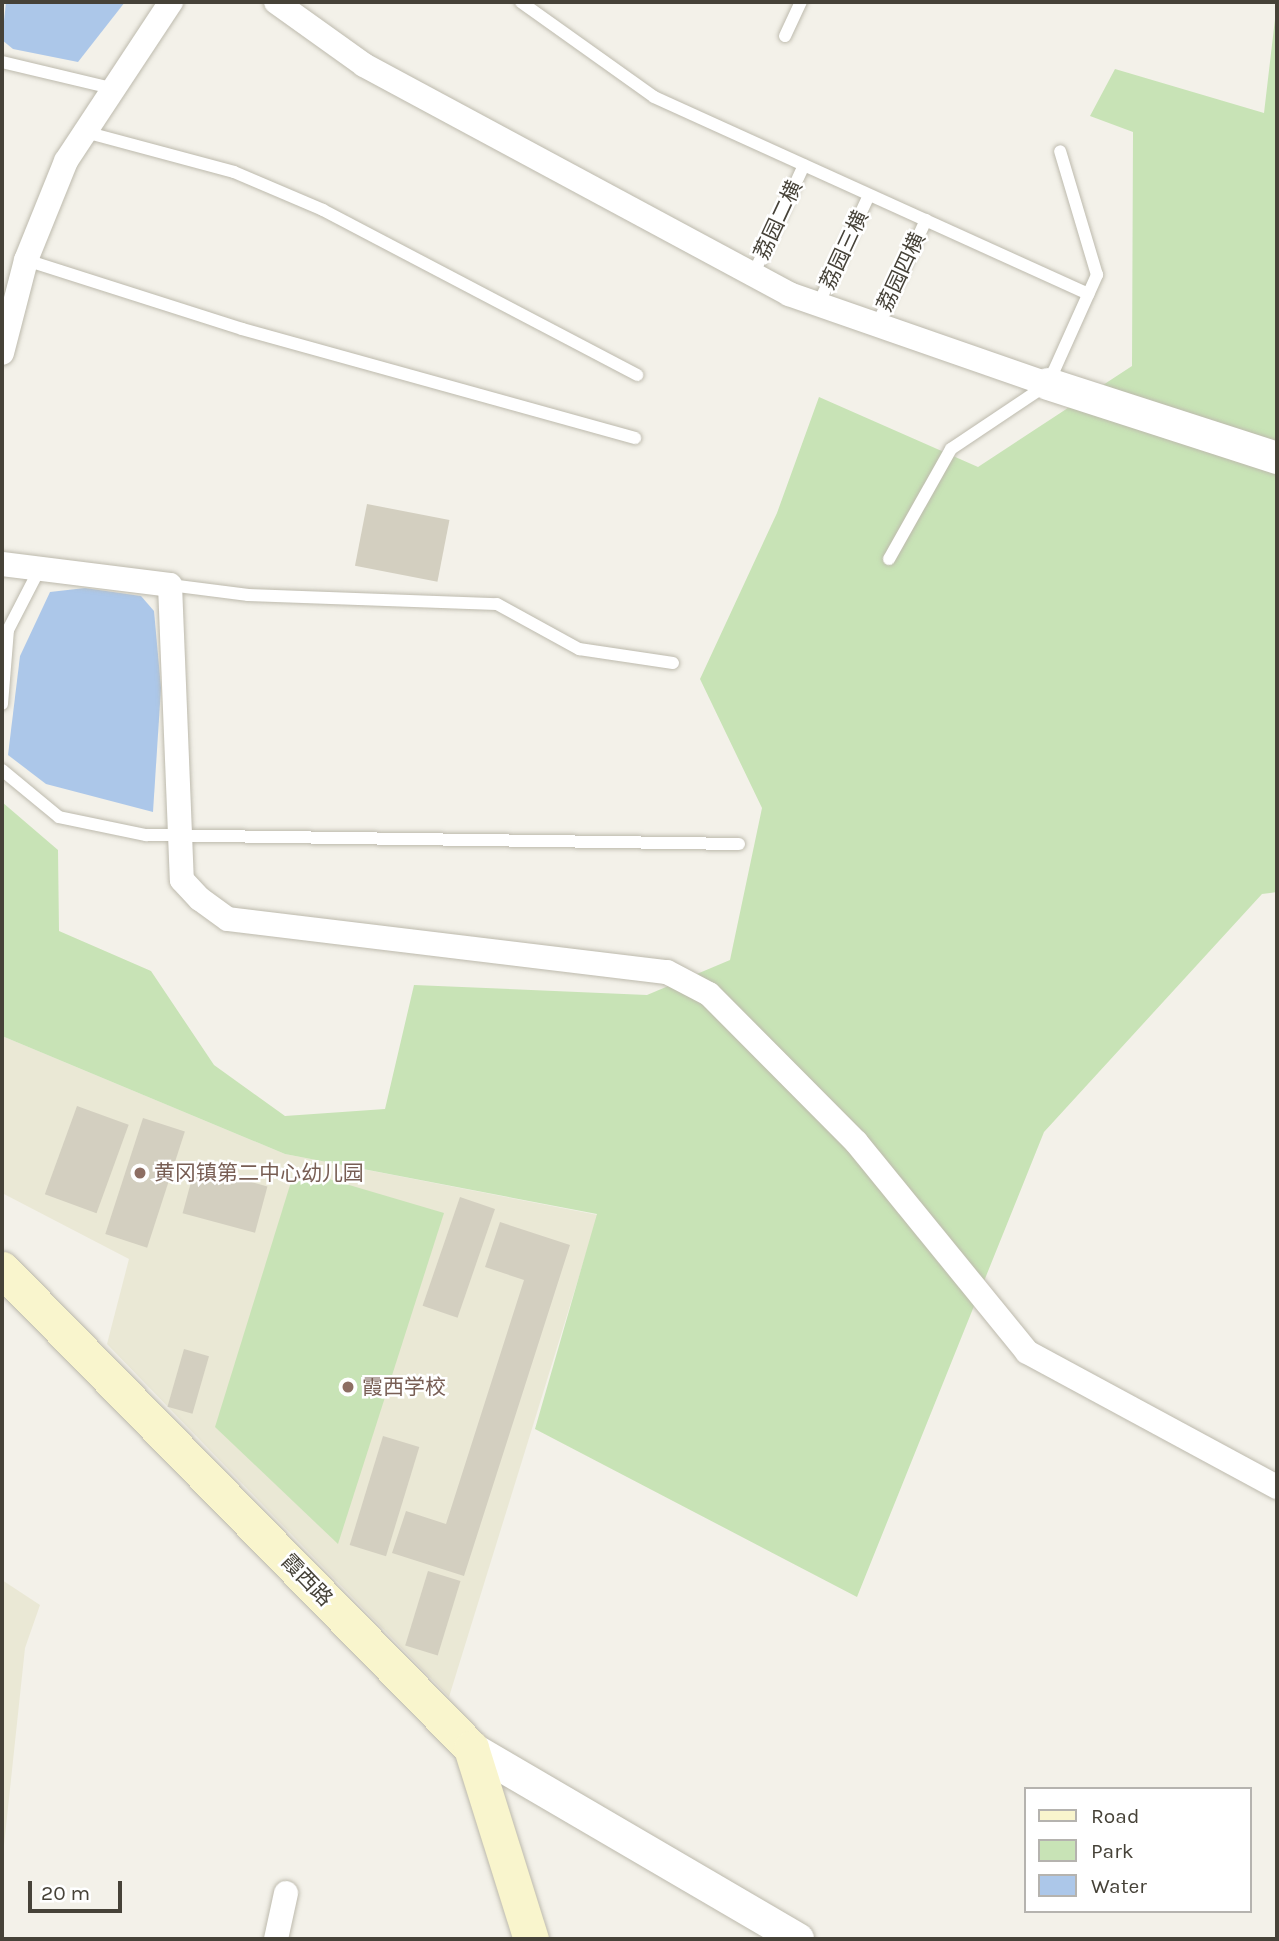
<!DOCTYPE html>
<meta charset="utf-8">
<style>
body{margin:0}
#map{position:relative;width:1279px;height:1941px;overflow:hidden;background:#f3f1e9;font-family:Karla,"Noto Sans SC",sans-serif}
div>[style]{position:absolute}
.education>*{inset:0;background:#eae8d5}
.green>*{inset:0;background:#c8e3b6}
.water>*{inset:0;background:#acc7e9}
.building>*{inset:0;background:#d3cfc0;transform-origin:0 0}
.roads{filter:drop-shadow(0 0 2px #bdbaad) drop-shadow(0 0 2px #bdbaad)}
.service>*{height:12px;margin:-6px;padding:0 6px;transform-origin:6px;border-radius:6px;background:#fff}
.minor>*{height:24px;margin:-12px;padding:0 12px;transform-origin:12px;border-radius:12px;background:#fff}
.tertiary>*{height:32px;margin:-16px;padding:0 16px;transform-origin:16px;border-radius:16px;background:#fff}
.secondary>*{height:35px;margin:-17.5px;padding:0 17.5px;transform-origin:17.5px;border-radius:17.5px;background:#f9f5cd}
.dots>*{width:19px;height:19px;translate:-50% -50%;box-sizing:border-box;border:4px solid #fff;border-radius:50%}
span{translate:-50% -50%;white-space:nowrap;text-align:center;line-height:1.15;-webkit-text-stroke:5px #fff;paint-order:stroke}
.street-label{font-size:21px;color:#464238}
.education-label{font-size:21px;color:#785e54}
.left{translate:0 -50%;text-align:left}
.frame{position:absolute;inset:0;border:4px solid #464238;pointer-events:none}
.legend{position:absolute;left:1024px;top:1787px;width:228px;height:126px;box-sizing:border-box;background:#fff;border:2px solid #b5b3af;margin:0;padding:9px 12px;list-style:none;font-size:21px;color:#464238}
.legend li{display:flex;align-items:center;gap:14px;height:35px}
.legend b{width:35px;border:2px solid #b5b3af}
.scale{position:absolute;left:28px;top:1881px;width:94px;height:32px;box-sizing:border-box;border:4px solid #464238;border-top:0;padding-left:9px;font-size:21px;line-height:24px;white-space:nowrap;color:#464238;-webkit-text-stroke:5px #fff;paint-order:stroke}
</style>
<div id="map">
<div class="education">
<i style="clip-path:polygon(2px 1036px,285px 1154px,598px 1215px,449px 1697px,107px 1344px,129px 1259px,2px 1193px)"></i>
<i style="clip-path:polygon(2px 1580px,40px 1605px,25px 1648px,2px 1864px)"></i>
</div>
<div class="green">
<i style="clip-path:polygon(1277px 2px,1277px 892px,1262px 894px,1044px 1132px,857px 1597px,535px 1429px,597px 1214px,285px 1154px,2px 1036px,2px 802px,58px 850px,59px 931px,151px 971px,214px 1065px,285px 1116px,385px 1109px,414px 985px,647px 995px,730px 960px,762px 808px,700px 679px,777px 513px,819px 397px,978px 467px,1132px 366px,1133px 132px,1090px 116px,1115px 69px,1264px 113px)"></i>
<i style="clip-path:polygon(295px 1169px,444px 1213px,338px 1544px,215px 1427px)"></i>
</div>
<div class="water">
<i style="clip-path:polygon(6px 2px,125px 2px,78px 62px,13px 49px,2px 40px)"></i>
<i style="clip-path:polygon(85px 588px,141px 596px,154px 611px,161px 688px,153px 812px,46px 784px,8px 755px,20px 656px,50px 592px)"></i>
</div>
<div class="building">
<i style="left:367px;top:504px;width:84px;height:63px;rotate:11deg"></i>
<i style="left:77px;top:1106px;width:55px;height:94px;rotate:20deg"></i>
<i style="left:143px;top:1118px;width:44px;height:122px;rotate:18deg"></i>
<i style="left:195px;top:1167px;width:75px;height:48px;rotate:15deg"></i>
<i style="left:460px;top:1197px;width:37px;height:115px;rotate:19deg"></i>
<i style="clip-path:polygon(500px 1222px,570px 1245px,464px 1576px,392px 1553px,406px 1511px,446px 1524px,524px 1280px,485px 1267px)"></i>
<i style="left:184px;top:1349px;width:26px;height:60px;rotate:16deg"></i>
<i style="left:383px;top:1436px;width:38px;height:114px;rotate:17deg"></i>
<i style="left:428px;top:1571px;width:34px;height:78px;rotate:17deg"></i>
</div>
<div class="roads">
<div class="service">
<i style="left:521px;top:2px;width:163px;rotate:35.5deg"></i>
<i style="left:654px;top:97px;width:477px;rotate:24.4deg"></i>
<i style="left:785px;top:36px;width:38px;rotate:-65deg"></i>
<i style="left:2px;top:62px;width:116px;rotate:13.4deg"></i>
<i style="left:85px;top:132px;width:154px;rotate:15deg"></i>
<i style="left:234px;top:172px;width:97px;rotate:23.1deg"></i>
<i style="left:323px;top:210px;width:355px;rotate:27.7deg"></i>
<i style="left:26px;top:260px;width:227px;rotate:17.7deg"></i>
<i style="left:242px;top:329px;width:408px;rotate:15.5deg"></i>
<i style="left:753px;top:275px;width:121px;rotate:-65.1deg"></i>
<i style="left:818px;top:305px;width:121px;rotate:-65.1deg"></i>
<i style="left:877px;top:325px;width:116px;rotate:-65deg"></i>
<i style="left:889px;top:559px;width:126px;rotate:-60.6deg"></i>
<i style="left:951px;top:449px;width:117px;rotate:-33.8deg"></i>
<i style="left:1048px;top:384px;width:120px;rotate:-65.8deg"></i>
<i style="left:1097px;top:275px;width:129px;rotate:-106.6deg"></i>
<i style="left:170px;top:585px;width:79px;rotate:7.3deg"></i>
<i style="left:248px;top:595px;width:249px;rotate:2.1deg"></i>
<i style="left:497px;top:604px;width:94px;rotate:28.8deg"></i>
<i style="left:579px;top:649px;width:95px;rotate:8.5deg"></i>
<i style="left:2px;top:704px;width:74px;rotate:-85.4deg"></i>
<i style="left:8px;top:630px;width:65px;rotate:-62.7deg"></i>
<i style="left:2px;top:770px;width:74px;rotate:39.5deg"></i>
<i style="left:59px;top:817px;width:89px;rotate:11.7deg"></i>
<i style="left:146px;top:835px;width:593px;rotate:0.87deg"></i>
</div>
<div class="minor">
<i style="left:276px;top:2px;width:108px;rotate:35.6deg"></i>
<i style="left:364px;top:65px;width:483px;rotate:28.3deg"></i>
<i style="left:789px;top:294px;width:274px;rotate:19.2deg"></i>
<i style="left:2px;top:353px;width:96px;rotate:-75.5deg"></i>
<i style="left:26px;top:260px;width:107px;rotate:-68deg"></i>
<i style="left:66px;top:161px;width:191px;rotate:-56.6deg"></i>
<i style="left:2px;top:564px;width:169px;rotate:7.1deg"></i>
<i style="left:170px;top:585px;width:295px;rotate:87.7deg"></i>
<i style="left:182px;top:880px;width:26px;rotate:47deg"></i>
<i style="left:200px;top:899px;width:34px;rotate:36deg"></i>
<i style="left:228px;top:919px;width:442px;rotate:6.9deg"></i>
<i style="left:667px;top:972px;width:47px;rotate:27.6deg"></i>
<i style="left:709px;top:994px;width:209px;rotate:45.2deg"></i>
<i style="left:856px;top:1142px;width:271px;rotate:50.8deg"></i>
<i style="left:1027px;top:1352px;width:284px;rotate:28.4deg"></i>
<i style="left:276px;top:1939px;width:47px;rotate:-77.7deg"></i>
</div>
<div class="tertiary">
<i style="left:1048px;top:384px;width:241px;rotate:17.9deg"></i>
<i style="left:471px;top:1748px;width:379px;rotate:30.3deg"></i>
</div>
<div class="secondary">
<i style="left:2px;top:1269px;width:670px;rotate:45.6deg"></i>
<i style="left:471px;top:1748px;width:200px;rotate:72.6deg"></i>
</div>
</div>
<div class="dots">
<i style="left:140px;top:1173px;background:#8d6e63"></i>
<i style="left:348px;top:1387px;background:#8d6e63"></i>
</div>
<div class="street-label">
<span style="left:778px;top:220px;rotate:-65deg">荔园二横</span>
<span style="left:844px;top:250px;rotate:-65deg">荔园三横</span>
<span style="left:901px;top:272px;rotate:-65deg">荔园四横</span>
<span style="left:307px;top:1580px;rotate:46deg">霞西路</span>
</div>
<div class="education-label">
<span class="left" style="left:154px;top:1173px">黄冈镇第二中心幼儿园</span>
<span class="left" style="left:362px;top:1387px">霞西学校</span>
</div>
<div class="frame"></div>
<ul class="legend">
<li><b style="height:9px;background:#f9f5cd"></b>Road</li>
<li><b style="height:19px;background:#c8e3b6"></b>Park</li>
<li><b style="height:19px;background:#acc7e9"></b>Water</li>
</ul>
<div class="scale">20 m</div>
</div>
